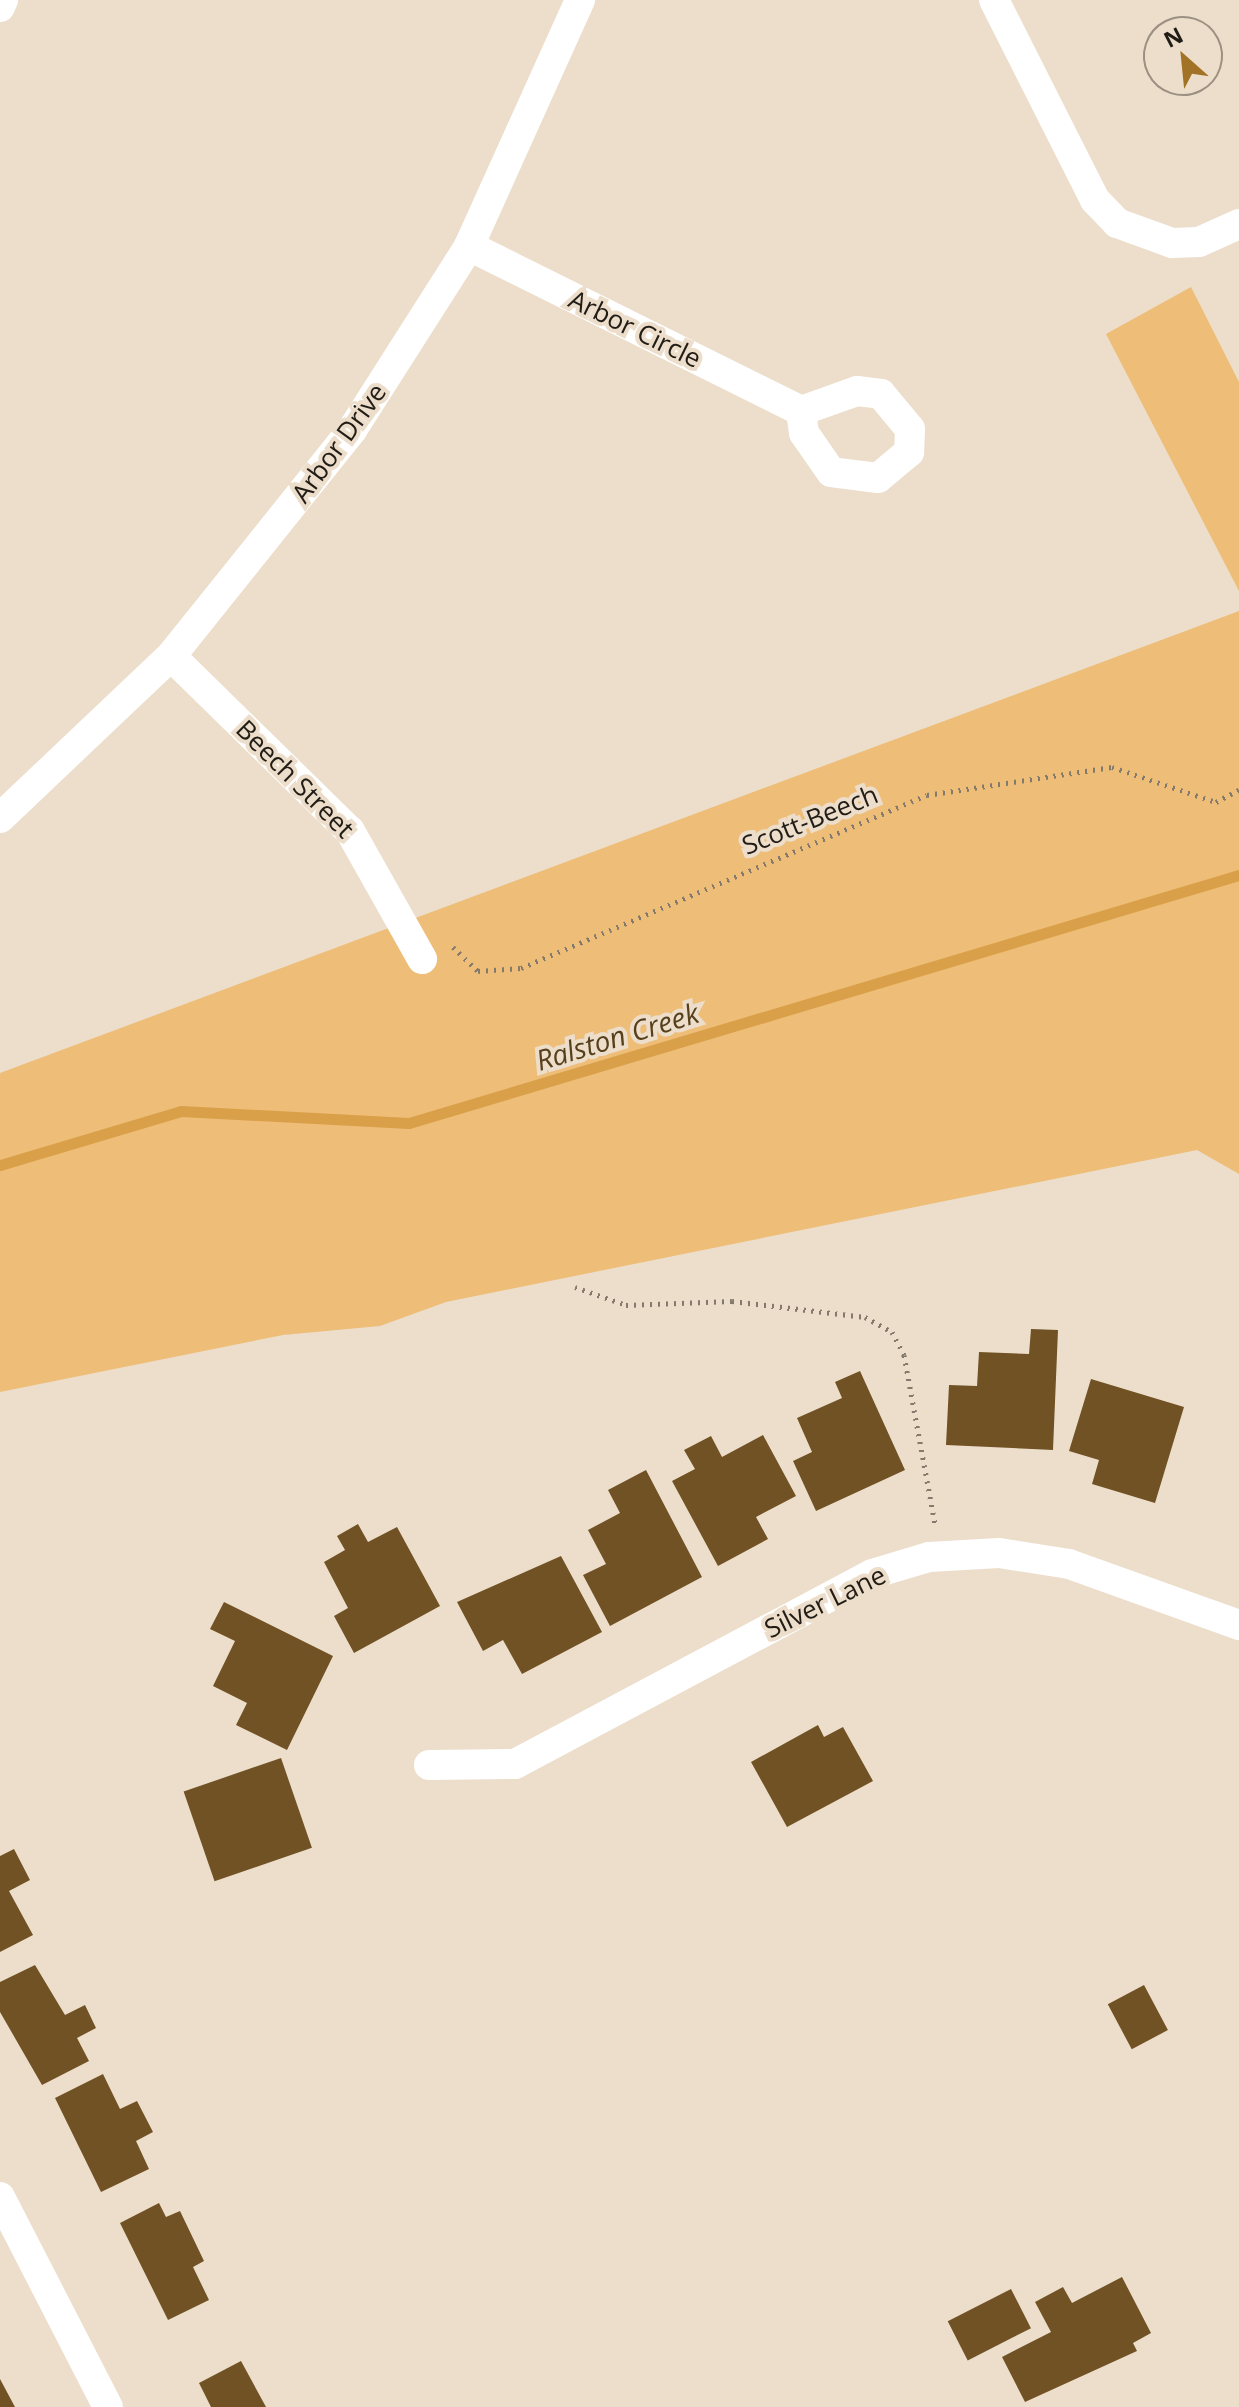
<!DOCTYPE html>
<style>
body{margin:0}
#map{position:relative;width:1239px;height:2407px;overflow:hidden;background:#ecdecb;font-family:"Open Sans",sans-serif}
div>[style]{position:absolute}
.green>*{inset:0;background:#eebd77}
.stream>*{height:11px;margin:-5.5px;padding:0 5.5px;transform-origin:5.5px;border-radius:5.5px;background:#d9a049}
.building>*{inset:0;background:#715224;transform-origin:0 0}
.path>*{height:5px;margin-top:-2.5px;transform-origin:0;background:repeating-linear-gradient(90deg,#837a6d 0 2px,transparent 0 8px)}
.street>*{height:30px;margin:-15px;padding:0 15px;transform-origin:15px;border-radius:15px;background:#fff}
span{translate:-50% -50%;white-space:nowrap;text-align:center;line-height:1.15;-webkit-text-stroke:8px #ecdecb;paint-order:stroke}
.street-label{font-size:26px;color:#211c15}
.water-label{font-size:28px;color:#563f1a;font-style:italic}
.north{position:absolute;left:1143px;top:16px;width:80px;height:80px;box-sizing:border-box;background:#ecdecb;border:2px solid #9b9082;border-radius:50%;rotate:333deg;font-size:22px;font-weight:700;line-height:32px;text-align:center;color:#211c15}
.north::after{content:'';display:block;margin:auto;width:28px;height:36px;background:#a27326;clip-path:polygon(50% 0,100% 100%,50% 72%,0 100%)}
</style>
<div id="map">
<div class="green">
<i style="clip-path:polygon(1191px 287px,1239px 382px,1239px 591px,1106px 334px)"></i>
<i style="clip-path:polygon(1239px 611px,1239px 1174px,1197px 1150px,446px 1302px,380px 1326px,283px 1335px,0 1392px,0 1073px)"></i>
</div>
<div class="stream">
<i style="left:0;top:1165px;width:189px;rotate:-16.6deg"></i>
<i style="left:181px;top:1111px;width:228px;rotate:3deg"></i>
<i style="left:409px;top:1123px;width:866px;rotate:-16.64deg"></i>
</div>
<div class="building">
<i style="clip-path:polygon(1031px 1329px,1058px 1330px,1053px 1450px,946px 1445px,949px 1385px,977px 1386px,979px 1352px,1029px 1354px)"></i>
<i style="clip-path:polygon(860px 1371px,905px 1470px,816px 1511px,793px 1461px,812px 1452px,797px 1418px,842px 1398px,835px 1382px)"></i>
<i style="clip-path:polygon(1091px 1379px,1184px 1407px,1155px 1503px,1092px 1484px,1099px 1460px,1069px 1451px)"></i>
<i style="clip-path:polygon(763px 1435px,796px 1496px,756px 1517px,768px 1539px,718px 1566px,672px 1481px,695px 1469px,684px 1450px,711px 1436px,722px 1457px)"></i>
<i style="clip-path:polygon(646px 1470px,702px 1577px,610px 1626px,583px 1575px,606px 1564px,588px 1530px,620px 1513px,608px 1490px)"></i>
<i style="clip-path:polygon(358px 1524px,368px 1542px,397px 1527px,440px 1606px,354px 1653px,334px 1616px,348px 1608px,324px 1562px,345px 1550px,337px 1536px)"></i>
<i style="clip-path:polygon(561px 1556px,602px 1632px,522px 1674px,503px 1640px,483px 1651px,457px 1602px)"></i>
<i style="clip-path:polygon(224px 1602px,333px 1656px,287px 1750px,236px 1725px,247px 1703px,213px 1686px,235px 1641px,210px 1629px)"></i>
<i style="clip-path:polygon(818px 1725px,824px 1737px,843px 1727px,873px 1781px,787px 1827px,751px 1762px)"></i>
<i style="left:281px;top:1758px;width:95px;height:103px;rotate:71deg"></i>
<i style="clip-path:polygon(14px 1849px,30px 1880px,9px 1891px,33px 1935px,0 1952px,0 1856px)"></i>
<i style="clip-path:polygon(35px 1965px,65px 2015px,85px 2005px,96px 2028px,77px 2038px,89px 2061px,42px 2085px,0 2012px,0 1982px)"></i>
<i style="left:1144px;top:1985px;width:51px;height:41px;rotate:62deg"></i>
<i style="clip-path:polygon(103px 2074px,120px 2109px,137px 2101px,153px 2132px,136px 2141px,149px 2169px,101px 2192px,55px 2098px)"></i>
<i style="clip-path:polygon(159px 2203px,166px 2217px,180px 2211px,204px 2261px,193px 2267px,209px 2300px,168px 2320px,120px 2223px)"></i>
<i style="clip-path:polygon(1122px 2277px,1151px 2333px,1133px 2343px,1137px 2351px,1025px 2402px,1002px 2357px,1051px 2332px,1035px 2302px,1063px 2287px,1072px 2303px)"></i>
<i style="left:1011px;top:2289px;width:44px;height:71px;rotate:63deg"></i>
<i style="clip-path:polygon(241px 2361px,266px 2407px,211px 2407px,199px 2383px)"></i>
<i style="clip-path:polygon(0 2379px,15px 2407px,0 2407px)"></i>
</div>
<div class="path">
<i style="left:453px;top:947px;width:35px;rotate:44deg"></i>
<i style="left:478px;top:971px;width:43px;rotate:-4deg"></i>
<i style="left:521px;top:968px;width:441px;rotate:-23.1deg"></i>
<i style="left:927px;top:795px;width:187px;rotate:-8.6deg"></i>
<i style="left:1112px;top:767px;width:110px;rotate:18.6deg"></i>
<i style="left:1216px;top:802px;width:26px;rotate:-28deg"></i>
<i style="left:575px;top:1287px;width:54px;rotate:19.4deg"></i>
<i style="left:626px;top:1305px;width:106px;rotate:-2.2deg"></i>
<i style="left:732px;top:1301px;width:134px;rotate:6.9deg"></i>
<i style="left:865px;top:1317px;width:31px;rotate:29deg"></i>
<i style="left:892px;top:1332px;width:26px;rotate:62deg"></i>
<i style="left:904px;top:1355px;width:172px;rotate:79.6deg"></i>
</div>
<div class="street">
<i style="left:994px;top:0;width:224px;rotate:63.2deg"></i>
<i style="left:1095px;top:200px;width:32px;rotate:46deg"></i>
<i style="left:1117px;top:223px;width:59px;rotate:20deg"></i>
<i style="left:1172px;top:243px;width:27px;rotate:-2deg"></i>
<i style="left:1199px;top:242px;width:44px;rotate:-24.2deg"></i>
<i style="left:0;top:7px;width:8px;rotate:-67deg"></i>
<i style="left:469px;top:246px;width:371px;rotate:26.4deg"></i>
<i style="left:857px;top:391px;width:24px;rotate:7deg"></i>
<i style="left:881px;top:394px;width:45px;rotate:50.4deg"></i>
<i style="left:910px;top:429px;width:23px;rotate:92deg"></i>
<i style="left:909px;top:452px;width:40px;rotate:140deg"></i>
<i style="left:878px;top:478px;width:47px;rotate:-172.7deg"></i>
<i style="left:831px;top:472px;width:47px;rotate:-124.7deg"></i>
<i style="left:804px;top:433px;width:22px;rotate:-98deg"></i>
<i style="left:801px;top:411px;width:59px;rotate:-19.7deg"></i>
<i style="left:171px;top:656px;width:250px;rotate:44.4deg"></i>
<i style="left:350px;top:831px;width:147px;rotate:60.6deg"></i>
<i style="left:0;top:818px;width:236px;rotate:-43.5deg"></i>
<i style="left:171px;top:656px;width:290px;rotate:-51.3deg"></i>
<i style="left:352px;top:430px;width:218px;rotate:-57.5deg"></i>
<i style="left:469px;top:246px;width:270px;rotate:-65.7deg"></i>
<i style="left:429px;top:1765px;width:86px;rotate:-0.7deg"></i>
<i style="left:515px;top:1764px;width:404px;rotate:-28deg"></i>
<i style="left:872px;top:1574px;width:59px;rotate:-16.6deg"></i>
<i style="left:929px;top:1557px;width:70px;rotate:-3.3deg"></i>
<i style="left:999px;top:1553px;width:71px;rotate:8.9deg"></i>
<i style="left:1069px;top:1564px;width:181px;rotate:19.7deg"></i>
<i style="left:0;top:2197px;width:236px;rotate:62.8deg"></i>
</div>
<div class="street-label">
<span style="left:635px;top:329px;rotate:26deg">Arbor Circle</span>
<span style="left:339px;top:443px;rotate:-54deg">Arbor Drive</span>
<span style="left:295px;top:779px;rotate:45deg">Beech Street</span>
<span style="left:810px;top:820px;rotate:-22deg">Scott-Beech</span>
<span style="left:825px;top:1602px;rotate:-26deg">Silver Lane</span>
</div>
<div class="water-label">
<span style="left:617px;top:1036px;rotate:-17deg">Ralston Creek</span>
</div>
<div class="north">N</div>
</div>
